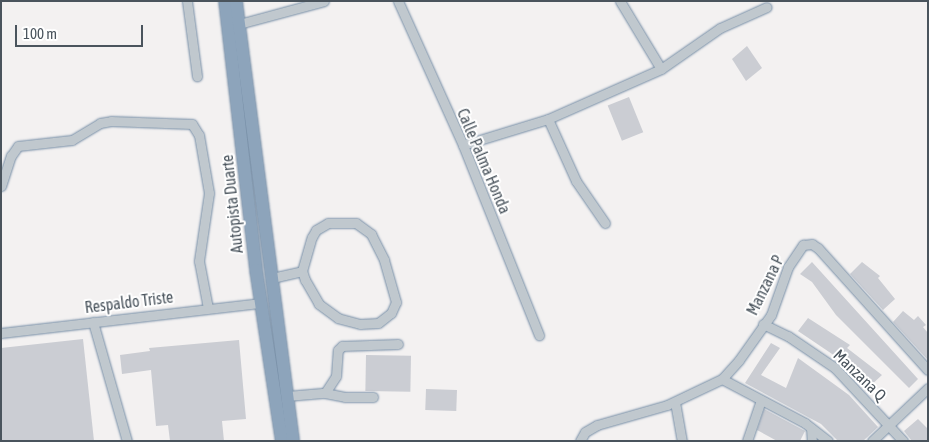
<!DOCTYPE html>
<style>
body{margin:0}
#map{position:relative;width:929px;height:442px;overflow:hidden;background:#f3f1f1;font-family:"Asap Condensed",sans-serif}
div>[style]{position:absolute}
.building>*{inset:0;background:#cbcdd3;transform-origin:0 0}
.roads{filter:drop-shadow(0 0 1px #788fa7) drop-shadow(0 0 1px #788fa7)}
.minor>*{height:9px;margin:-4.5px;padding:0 4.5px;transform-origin:4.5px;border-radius:4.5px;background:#c0c8ce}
.highway>*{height:12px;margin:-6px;padding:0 6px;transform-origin:6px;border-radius:6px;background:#8da4bb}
span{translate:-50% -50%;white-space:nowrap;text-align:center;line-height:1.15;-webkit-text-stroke:4px #fff;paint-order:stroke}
.street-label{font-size:16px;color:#4a545d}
.frame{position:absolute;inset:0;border:2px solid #4a545d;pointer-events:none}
.scale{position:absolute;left:15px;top:25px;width:128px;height:22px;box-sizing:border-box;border:2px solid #4a545d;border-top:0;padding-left:6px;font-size:15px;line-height:18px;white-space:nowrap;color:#4a545d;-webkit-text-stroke:4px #fff;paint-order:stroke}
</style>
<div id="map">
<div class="building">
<i style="clip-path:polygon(747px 46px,762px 68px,746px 81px,732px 59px)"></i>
<i style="left:629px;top:97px;width:38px;height:23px;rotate:68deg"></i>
<i style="clip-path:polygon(812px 262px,918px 379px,909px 388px,836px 315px,812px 282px,800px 274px)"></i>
<i style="clip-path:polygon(862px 262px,880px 276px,878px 278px,895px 299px,883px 310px,850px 274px)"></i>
<i style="clip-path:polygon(903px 311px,914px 320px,918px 316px,926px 325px,923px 327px,928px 333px,928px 360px,893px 322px)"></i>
<i style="clip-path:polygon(808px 318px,850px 345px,847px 348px,882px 375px,868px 388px,841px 360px,798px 331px)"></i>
<i style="clip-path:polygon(83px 339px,94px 441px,1px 441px,1px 348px)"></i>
<i style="clip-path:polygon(239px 340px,246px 419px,222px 421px,224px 441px,170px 441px,168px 425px,156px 426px,151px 370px,122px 374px,120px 355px,150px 351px,149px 348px)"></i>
<i style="clip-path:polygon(771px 343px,780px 348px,761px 375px,786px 388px,798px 358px,849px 395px,878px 427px,863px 441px,838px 441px,821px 424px,745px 383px)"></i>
<i style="left:366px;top:355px;width:45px;height:36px;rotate:1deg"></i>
<i style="left:426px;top:389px;width:31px;height:21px;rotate:2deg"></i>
<i style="clip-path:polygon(764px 409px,805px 431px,800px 441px,777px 441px,757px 430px)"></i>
<i style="clip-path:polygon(918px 419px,928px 429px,928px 441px,912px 441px,904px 431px)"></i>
</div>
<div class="roads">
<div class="minor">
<i style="left:187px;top:1px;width:76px;rotate:82.4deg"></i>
<i style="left:398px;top:1px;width:158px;rotate:65.7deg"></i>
<i style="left:463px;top:145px;width:205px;rotate:68.2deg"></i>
<i style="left:620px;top:1px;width:79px;rotate:58.9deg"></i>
<i style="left:239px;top:24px;width:88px;rotate:-15.1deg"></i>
<i style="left:548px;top:119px;width:68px;rotate:65.7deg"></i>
<i style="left:576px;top:181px;width:51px;rotate:55.4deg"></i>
<i style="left:463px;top:145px;width:89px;rotate:-17deg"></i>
<i style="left:548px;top:119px;width:124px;rotate:-23.9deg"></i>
<i style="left:661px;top:69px;width:72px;rotate:-34.8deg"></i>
<i style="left:720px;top:28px;width:51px;rotate:-24.1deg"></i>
<i style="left:1px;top:186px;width:32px;rotate:-72deg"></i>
<i style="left:11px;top:156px;width:12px;rotate:-55deg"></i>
<i style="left:18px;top:146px;width:54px;rotate:-6.3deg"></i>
<i style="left:72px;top:140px;width:33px;rotate:-31deg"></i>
<i style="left:100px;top:123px;width:11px;rotate:-10deg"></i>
<i style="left:111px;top:121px;width:81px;rotate:2.1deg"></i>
<i style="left:192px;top:124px;width:13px;rotate:58deg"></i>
<i style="left:199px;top:135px;width:59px;rotate:80.2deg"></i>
<i style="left:209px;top:193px;width:69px;rotate:98.4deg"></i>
<i style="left:199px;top:261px;width:48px;rotate:79.2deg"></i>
<i style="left:328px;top:223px;width:28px"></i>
<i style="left:356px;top:223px;width:19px;rotate:36deg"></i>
<i style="left:371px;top:234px;width:29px;rotate:63deg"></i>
<i style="left:384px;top:260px;width:44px;rotate:74.1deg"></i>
<i style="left:396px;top:302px;width:12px;rotate:114deg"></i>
<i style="left:391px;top:313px;width:16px;rotate:142deg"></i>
<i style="left:378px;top:323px;width:18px;rotate:177deg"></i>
<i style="left:360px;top:324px;width:23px;rotate:-165deg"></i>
<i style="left:338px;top:318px;width:24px;rotate:-144deg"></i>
<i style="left:319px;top:304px;width:28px;rotate:-120deg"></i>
<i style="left:305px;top:280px;width:9px;rotate:-108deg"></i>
<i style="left:302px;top:271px;width:35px;rotate:-74deg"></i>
<i style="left:312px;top:237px;width:8px;rotate:-60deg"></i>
<i style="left:316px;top:230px;width:14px;rotate:-30deg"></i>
<i style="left:272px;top:278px;width:31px;rotate:-13deg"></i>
<i style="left:93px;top:322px;width:124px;rotate:74.1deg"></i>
<i style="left:763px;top:324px;width:28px;rotate:26deg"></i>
<i style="left:788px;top:336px;width:57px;rotate:34.2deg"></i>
<i style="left:835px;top:368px;width:100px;rotate:47deg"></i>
<i style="left:1px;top:333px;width:262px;rotate:-6.6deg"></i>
<i style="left:722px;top:379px;width:94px;rotate:27.9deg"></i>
<i style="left:805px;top:423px;width:29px;rotate:38deg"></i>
<i style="left:325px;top:393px;width:20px;rotate:-57deg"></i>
<i style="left:336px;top:376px;width:26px;rotate:-86deg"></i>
<i style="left:338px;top:350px;width:6px;rotate:-45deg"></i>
<i style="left:342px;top:346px;width:56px;rotate:-2deg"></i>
<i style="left:287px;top:396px;width:38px;rotate:-5deg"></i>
<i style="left:325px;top:393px;width:20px;rotate:11deg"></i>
<i style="left:345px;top:397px;width:28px"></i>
<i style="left:675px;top:402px;width:40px;rotate:80deg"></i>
<i style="left:811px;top:428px;width:13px;rotate:86deg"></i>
<i style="left:580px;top:441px;width:10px;rotate:-61deg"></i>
<i style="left:585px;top:432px;width:14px;rotate:-30deg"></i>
<i style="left:597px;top:425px;width:73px;rotate:-15.9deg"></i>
<i style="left:667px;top:405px;width:61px;rotate:-25.3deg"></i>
<i style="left:722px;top:379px;width:25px;rotate:-48deg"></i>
<i style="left:739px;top:360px;width:55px;rotate:-54.6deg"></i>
<i style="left:771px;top:315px;width:51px;rotate:-70.5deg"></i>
<i style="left:788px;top:267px;width:27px;rotate:-56deg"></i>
<i style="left:803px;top:245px;width:9px;rotate:-6deg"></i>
<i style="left:812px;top:244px;width:7px;rotate:34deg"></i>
<i style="left:818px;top:248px;width:164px;rotate:48deg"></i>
<i style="left:747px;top:441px;width:43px;rotate:-71.1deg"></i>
<i style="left:872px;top:441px;width:77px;rotate:-43.4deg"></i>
</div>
<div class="highway">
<i style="left:225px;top:1px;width:271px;rotate:83.4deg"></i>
<i style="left:256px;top:270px;width:173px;rotate:81.4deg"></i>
<i style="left:236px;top:1px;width:444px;rotate:82.6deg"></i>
</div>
</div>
<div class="street-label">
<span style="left:484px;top:161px;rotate:67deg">Calle Palma Honda</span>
<span style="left:232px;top:204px;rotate:-96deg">Autopista Duarte</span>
<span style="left:765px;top:285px;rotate:-64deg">Manzana P</span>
<span style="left:129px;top:302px;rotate:-7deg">Respaldo Triste</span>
<span style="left:860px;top:375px;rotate:44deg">Manzana Q</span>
</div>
<div class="frame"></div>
<div class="scale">100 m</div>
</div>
